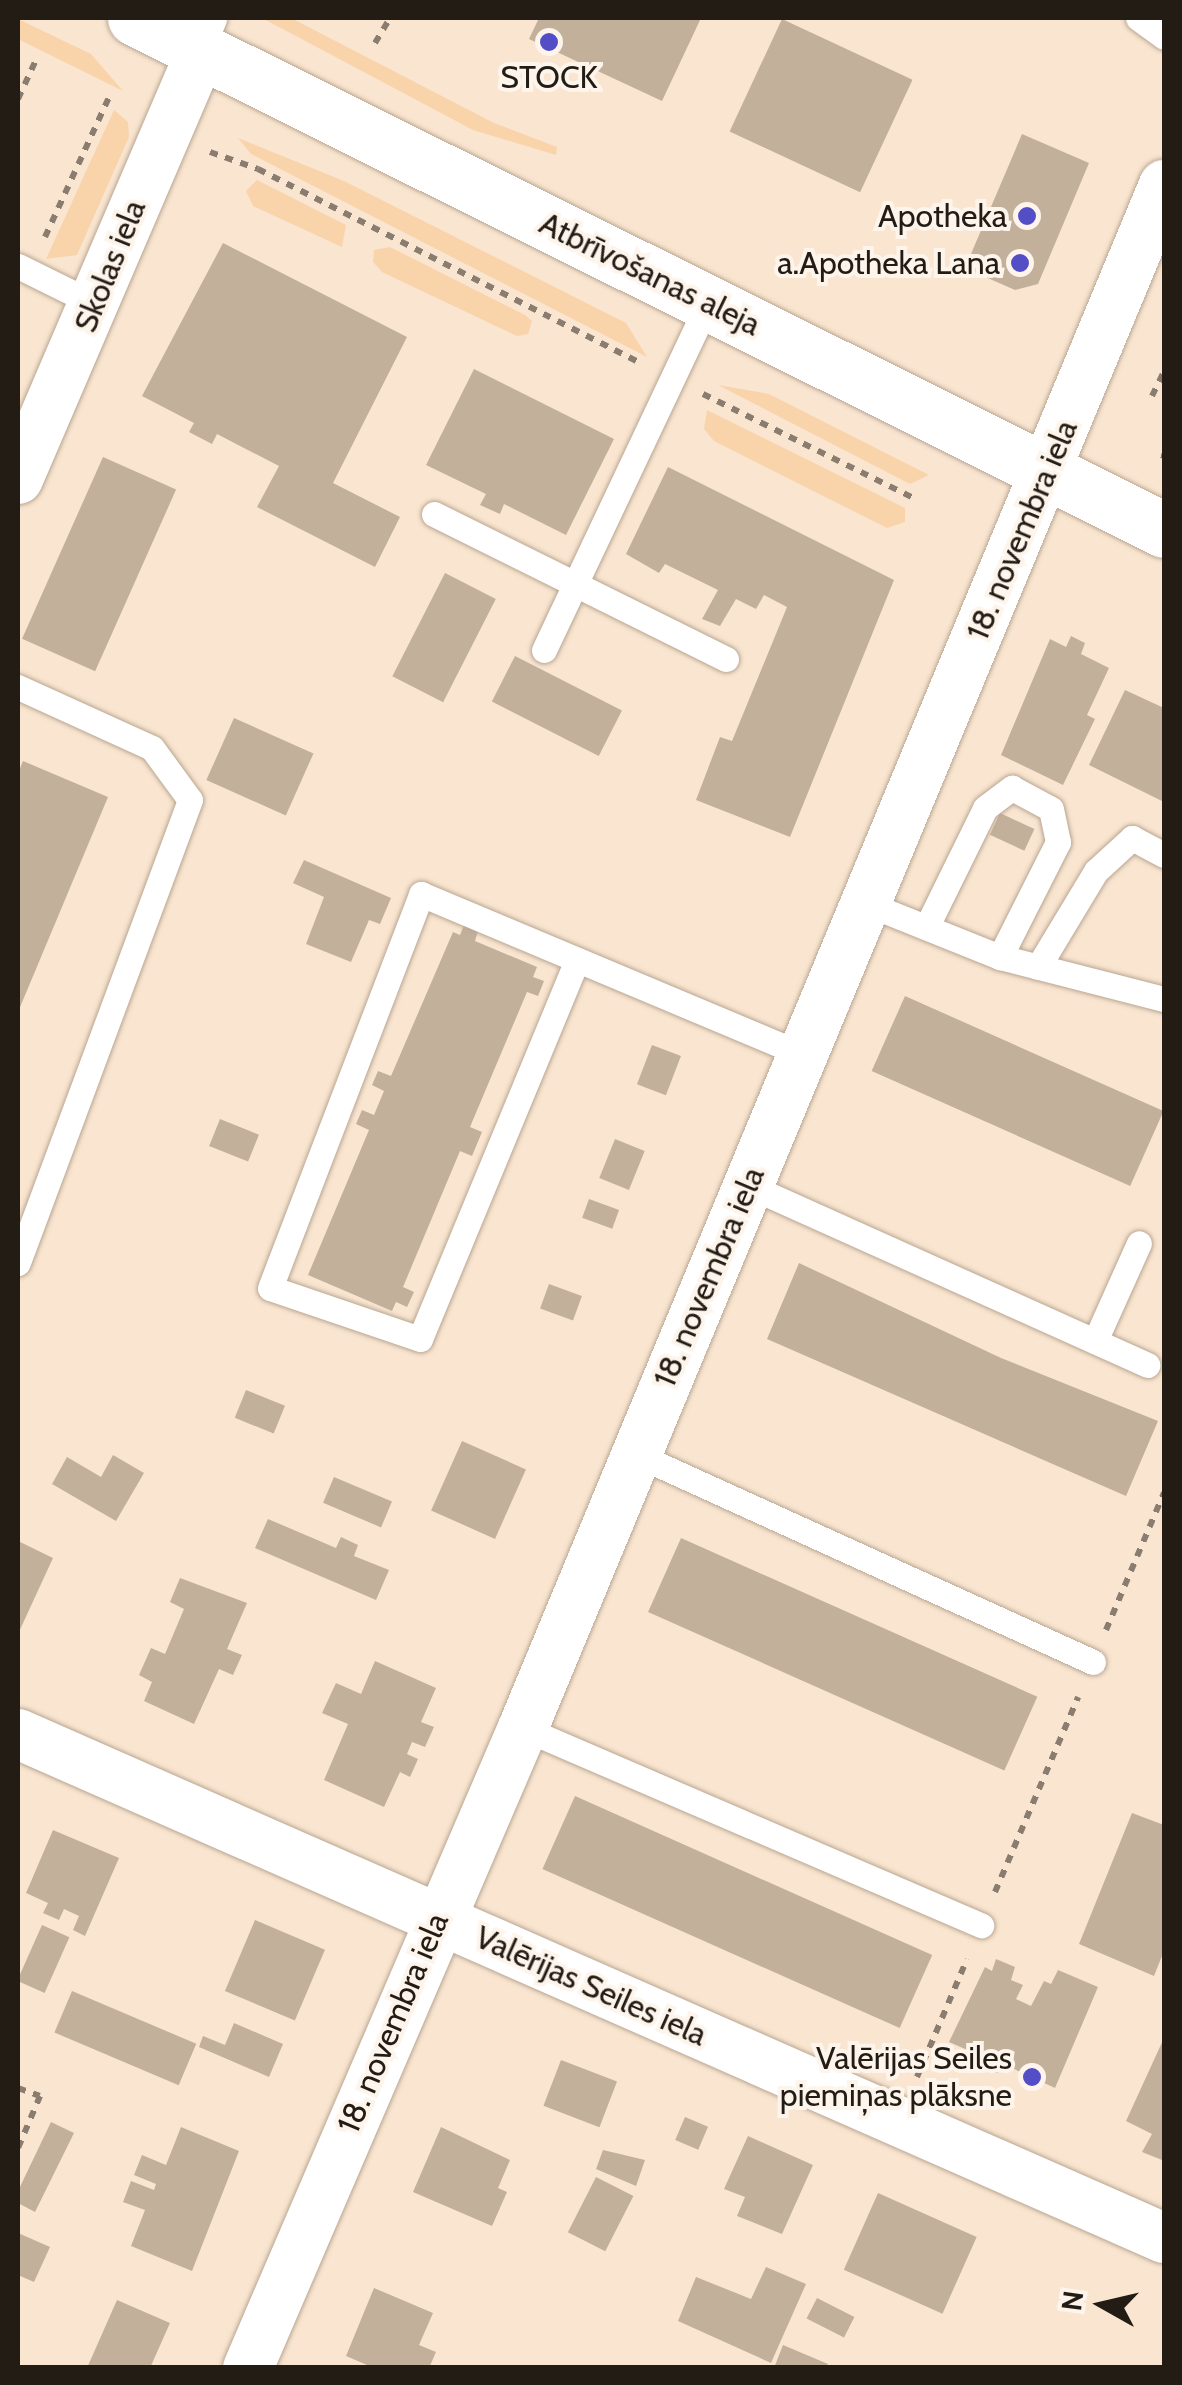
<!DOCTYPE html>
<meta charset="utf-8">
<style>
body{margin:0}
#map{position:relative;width:1182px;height:2385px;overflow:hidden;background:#f9e5d0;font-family:Cabin,sans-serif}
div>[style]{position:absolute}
.green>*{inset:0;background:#f9d4ab}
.building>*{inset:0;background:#c3b09b;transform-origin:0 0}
.path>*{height:6px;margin-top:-3px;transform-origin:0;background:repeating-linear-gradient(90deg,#8a7d6f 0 8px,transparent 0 16px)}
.roads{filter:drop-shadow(0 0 2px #b9a692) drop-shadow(0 0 2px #b9a692)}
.service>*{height:25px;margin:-12.5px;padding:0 12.5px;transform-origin:12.5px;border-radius:12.5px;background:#fff}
.minor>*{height:50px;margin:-25px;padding:0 25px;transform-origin:25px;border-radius:25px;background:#fff}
.primary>*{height:55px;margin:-27.5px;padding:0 27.5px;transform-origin:27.5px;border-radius:27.5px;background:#fff}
.dots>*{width:28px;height:28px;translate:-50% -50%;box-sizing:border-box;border:5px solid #fdf5ec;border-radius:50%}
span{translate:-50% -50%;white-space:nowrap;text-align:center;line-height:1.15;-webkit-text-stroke:8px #fdf5ec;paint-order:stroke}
.poi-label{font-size:32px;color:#231c15}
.right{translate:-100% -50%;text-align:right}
.street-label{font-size:32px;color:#231c15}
.frame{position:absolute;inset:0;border:20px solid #231c15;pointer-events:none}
.north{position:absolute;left:1052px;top:2255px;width:100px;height:100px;-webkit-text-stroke:8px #fdf5ec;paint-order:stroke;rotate:278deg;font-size:28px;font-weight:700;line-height:40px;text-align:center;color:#231c15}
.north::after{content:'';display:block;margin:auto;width:35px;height:45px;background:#231c15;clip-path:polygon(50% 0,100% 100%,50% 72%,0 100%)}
</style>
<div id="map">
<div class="green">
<i style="clip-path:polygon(262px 18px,291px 18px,494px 123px,557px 147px,556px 155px,473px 130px)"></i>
<i style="clip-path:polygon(18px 19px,91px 54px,123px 91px,18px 39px)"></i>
<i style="clip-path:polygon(114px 110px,128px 122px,129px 137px,77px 255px,46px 259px)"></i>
<i style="clip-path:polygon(238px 138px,344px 181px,626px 323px,647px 357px,251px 154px)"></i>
<i style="clip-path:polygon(257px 180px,346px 225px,342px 247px,253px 206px,246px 191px)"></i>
<i style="clip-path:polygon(390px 247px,525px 315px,532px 321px,528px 334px,517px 336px,382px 272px,373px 262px,374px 250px)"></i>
<i style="clip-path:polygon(718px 385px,769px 394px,929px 475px,910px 484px)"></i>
<i style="clip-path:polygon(707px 410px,905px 508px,905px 522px,887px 528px,714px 441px,704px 429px)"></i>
</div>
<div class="building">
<i style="clip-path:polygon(539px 18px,701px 18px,662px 101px,529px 39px)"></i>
<i style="left:782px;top:19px;width:144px;height:124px;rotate:25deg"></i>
<i style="clip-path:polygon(1022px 134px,1089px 163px,1038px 284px,1015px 290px,965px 268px)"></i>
<i style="clip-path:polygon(223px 243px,407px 337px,333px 483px,400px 517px,375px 567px,257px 507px,279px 466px,217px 434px,212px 444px,189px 432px,194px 423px,142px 396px)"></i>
<i style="clip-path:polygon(474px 369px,614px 439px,566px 535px,504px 504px,500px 514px,480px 505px,486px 494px,426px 465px)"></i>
<i style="left:103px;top:457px;width:80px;height:199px;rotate:24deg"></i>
<i style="clip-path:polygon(668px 467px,894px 580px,790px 837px,696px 800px,720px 737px,732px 741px,787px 607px,764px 595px,756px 609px,736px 599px,720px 626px,702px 619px,718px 590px,665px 564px,659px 573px,626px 554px)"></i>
<i style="left:445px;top:573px;width:57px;height:116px;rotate:27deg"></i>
<i style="clip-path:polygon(1071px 636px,1085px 643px,1081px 654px,1109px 668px,1087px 715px,1095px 719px,1063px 785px,1001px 755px,1050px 639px,1066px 647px)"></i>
<i style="left:515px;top:656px;width:120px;height:51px;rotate:27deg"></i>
<i style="clip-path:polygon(1125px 690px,1164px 708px,1164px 802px,1089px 765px)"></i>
<i style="left:234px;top:718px;width:87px;height:68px;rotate:24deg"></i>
<i style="clip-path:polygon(23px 761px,108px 797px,18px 1012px,18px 773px)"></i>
<i style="left:1000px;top:813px;width:38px;height:24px;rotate:25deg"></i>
<i style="clip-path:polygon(304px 860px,391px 898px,380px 924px,369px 920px,351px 962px,306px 944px,324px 897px,293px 883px)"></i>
<i style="clip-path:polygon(464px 925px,478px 931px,475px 941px,537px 967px,533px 977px,544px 981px,538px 996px,527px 992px,470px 1127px,482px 1132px,472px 1156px,460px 1151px,403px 1287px,414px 1292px,407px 1307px,396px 1302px,392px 1311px,308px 1275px,369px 1130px,356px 1124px,362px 1110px,374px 1115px,384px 1091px,372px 1085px,378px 1071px,391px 1076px,453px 932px,460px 935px)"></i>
<i style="left:905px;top:996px;width:283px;height:82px;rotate:24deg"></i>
<i style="left:652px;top:1045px;width:31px;height:42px;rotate:21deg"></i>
<i style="left:220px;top:1119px;width:42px;height:29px;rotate:22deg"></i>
<i style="left:615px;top:1139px;width:32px;height:42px;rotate:22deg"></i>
<i style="left:589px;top:1199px;width:32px;height:20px;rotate:20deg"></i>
<i style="clip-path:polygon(799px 1263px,1001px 1358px,1158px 1421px,1126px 1496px,767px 1339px)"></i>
<i style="left:549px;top:1284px;width:35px;height:26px;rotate:20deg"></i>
<i style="left:246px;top:1390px;width:42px;height:30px;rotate:22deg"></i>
<i style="left:462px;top:1441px;width:70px;height:76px;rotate:24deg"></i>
<i style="clip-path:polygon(113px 1455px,144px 1473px,116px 1521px,52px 1484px,67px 1457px,101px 1477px)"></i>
<i style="left:334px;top:1477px;width:63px;height:28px;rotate:23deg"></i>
<i style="clip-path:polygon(268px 1519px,336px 1548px,341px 1537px,358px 1545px,354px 1556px,389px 1570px,376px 1600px,255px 1548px)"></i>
<i style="left:681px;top:1538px;width:390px;height:81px;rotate:24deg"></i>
<i style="clip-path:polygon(18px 1541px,53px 1558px,18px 1634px)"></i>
<i style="clip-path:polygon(180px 1578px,247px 1603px,227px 1649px,242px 1655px,233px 1675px,219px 1669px,194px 1724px,144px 1701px,152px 1682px,139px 1675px,151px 1648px,165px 1654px,184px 1609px,170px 1602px)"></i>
<i style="clip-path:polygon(375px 1661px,436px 1688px,421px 1722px,434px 1727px,425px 1747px,412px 1742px,407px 1754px,418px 1759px,410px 1777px,400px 1772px,384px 1807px,324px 1780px,348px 1724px,322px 1713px,336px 1683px,361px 1694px)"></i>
<i style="left:575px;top:1796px;width:391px;height:80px;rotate:24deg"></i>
<i style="clip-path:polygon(1132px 1813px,1164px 1825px,1164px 1951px,1154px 1976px,1079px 1944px)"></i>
<i style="clip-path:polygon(53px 1830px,119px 1858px,85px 1936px,73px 1930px,79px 1916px,64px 1909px,59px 1920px,43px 1913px,48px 1903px,26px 1893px)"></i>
<i style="left:255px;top:1920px;width:76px;height:77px;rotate:23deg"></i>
<i style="left:42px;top:1925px;width:30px;height:61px;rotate:24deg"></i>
<i style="clip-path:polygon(996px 1959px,1015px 1967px,1011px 1980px,1023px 1985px,1016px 1999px,1031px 2006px,1044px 1981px,1051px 1984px,1058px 1970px,1098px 1987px,1055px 2088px,1001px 2063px,997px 2073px,982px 2068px,986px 2058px,949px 2042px,985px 1967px,992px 1971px)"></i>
<i style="left:72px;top:1991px;width:135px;height:45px;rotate:23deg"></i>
<i style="clip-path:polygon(234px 2023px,283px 2044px,269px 2077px,199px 2047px,203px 2036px,225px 2045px)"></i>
<i style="clip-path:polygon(1164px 2038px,1164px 2157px,1162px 2160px,1142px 2152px,1152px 2134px,1126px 2121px)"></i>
<i style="left:561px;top:2060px;width:60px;height:49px;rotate:21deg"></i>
<i style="left:685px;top:2117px;width:25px;height:25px;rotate:23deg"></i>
<i style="clip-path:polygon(51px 2122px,74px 2133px,35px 2212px,18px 2203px,18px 2191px)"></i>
<i style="clip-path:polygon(181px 2127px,239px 2151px,192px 2271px,131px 2246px,145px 2210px,123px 2202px,131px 2181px,154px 2190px,156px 2184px,134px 2175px,142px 2155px,166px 2165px)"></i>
<i style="clip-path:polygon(441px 2127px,510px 2160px,498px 2188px,507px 2192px,492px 2226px,413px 2192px)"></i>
<i style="clip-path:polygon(748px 2136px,813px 2165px,782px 2234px,737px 2216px,745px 2197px,724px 2189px)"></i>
<i style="clip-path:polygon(603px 2150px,645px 2160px,636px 2186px,596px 2169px)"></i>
<i style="left:596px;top:2177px;width:42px;height:62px;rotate:27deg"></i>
<i style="left:878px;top:2193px;width:108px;height:84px;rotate:24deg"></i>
<i style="clip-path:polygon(18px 2233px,50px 2247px,34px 2282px,18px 2275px)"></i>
<i style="clip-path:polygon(766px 2267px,806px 2284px,771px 2363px,678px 2321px,696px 2277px,751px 2299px)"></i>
<i style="clip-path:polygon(374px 2288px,433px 2313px,419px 2345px,436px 2352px,429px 2368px,374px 2368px,346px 2356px)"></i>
<i style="left:817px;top:2298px;width:42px;height:23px;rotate:27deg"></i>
<i style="clip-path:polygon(117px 2300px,170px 2323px,150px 2368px,87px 2368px)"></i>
<i style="clip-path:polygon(783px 2345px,828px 2364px,826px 2368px,774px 2368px)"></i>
</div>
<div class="path">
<i style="left:375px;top:43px;width:29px;rotate:-59deg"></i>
<i style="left:18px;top:99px;width:41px;rotate:-65.3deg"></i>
<i style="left:210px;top:152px;width:51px;rotate:19.5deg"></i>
<i style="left:258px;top:169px;width:426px;rotate:26.9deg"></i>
<i style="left:45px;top:237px;width:154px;rotate:-65.4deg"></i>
<i style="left:703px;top:394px;width:234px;rotate:26.3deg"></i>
<i style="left:1152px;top:396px;width:28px;rotate:-64deg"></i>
<i style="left:1161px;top:455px;width:3px;rotate:18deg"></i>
<i style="left:1106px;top:1630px;width:149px;rotate:-67.1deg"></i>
<i style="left:995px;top:1892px;width:212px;rotate:-66.9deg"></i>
<i style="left:917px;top:2077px;width:128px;rotate:-67deg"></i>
<i style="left:18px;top:2088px;width:23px;rotate:20deg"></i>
<i style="left:40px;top:2096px;width:56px;rotate:112.9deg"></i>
</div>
<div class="roads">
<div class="service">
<i style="left:1138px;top:18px;width:32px;rotate:36deg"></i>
<i style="left:201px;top:51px;width:35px;rotate:-68deg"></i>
<i style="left:18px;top:266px;width:88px;rotate:26.3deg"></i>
<i style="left:434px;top:514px;width:326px;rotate:26.4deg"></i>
<i style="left:544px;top:650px;width:384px;rotate:-64.7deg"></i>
<i style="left:18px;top:687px;width:147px;rotate:24.5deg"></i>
<i style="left:152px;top:748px;width:64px;rotate:53.8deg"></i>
<i style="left:190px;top:800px;width:494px;rotate:110.4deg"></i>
<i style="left:863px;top:902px;width:148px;rotate:21.9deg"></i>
<i style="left:1000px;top:957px;width:169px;rotate:14.4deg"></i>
<i style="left:927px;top:926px;width:131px;rotate:-63.8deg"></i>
<i style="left:985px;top:808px;width:34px;rotate:-37deg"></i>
<i style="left:1012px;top:788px;width:44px;rotate:28.3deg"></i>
<i style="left:1051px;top:809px;width:34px;rotate:78deg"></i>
<i style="left:1058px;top:842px;width:129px;rotate:116.8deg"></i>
<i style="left:577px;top:960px;width:410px;rotate:112.5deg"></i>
<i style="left:420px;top:1339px;width:158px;rotate:-161.2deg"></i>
<i style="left:270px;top:1288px;width:422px;rotate:-69deg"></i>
<i style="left:421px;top:894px;width:412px;rotate:22.8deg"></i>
<i style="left:1038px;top:967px;width:112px;rotate:-58.9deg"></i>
<i style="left:1096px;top:871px;width:49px;rotate:-42.5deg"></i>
<i style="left:1132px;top:838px;width:36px;rotate:28deg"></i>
<i style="left:747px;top:1185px;width:439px;rotate:24.2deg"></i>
<i style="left:1095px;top:1341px;width:107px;rotate:-65.8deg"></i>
<i style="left:635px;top:1454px;width:503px;rotate:24.43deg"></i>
<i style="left:523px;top:1728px;width:499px;rotate:23.3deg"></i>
</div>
<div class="minor">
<i style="left:18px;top:479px;width:465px;rotate:-66.8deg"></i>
<i style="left:18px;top:1734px;width:1252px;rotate:23.74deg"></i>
<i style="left:248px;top:2368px;width:697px;rotate:-66.75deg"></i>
<i style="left:523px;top:1728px;width:1671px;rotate:-67.44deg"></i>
</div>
<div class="primary">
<i style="left:135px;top:18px;width:1149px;rotate:26.45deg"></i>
</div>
</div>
<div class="dots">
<i style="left:549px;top:42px;background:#544ec6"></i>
<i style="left:1027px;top:216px;background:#544ec6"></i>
<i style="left:1020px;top:263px;background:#544ec6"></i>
<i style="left:1032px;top:2077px;background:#544ec6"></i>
</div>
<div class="poi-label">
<span style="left:549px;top:77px">STOCK</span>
<span class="right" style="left:1007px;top:216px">Apotheka</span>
<span class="right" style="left:1000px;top:263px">a.Apotheka Lana</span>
<span class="right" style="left:1012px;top:2077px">Valērijas Seiles<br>piemiņas plāksne</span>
</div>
<div class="street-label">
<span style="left:110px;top:266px;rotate:-68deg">Skolas iela</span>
<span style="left:650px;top:274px;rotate:26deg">Atbrīvošanas aleja</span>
<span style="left:1022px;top:530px;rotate:-67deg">18. novembra iela</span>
<span style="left:709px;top:1277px;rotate:-67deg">18. novembra iela</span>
<span style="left:591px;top:1986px;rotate:24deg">Valērijas Seiles iela</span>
<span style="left:393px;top:2023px;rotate:-67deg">18. novembra iela</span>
</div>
<div class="frame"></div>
<div class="north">N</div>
</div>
